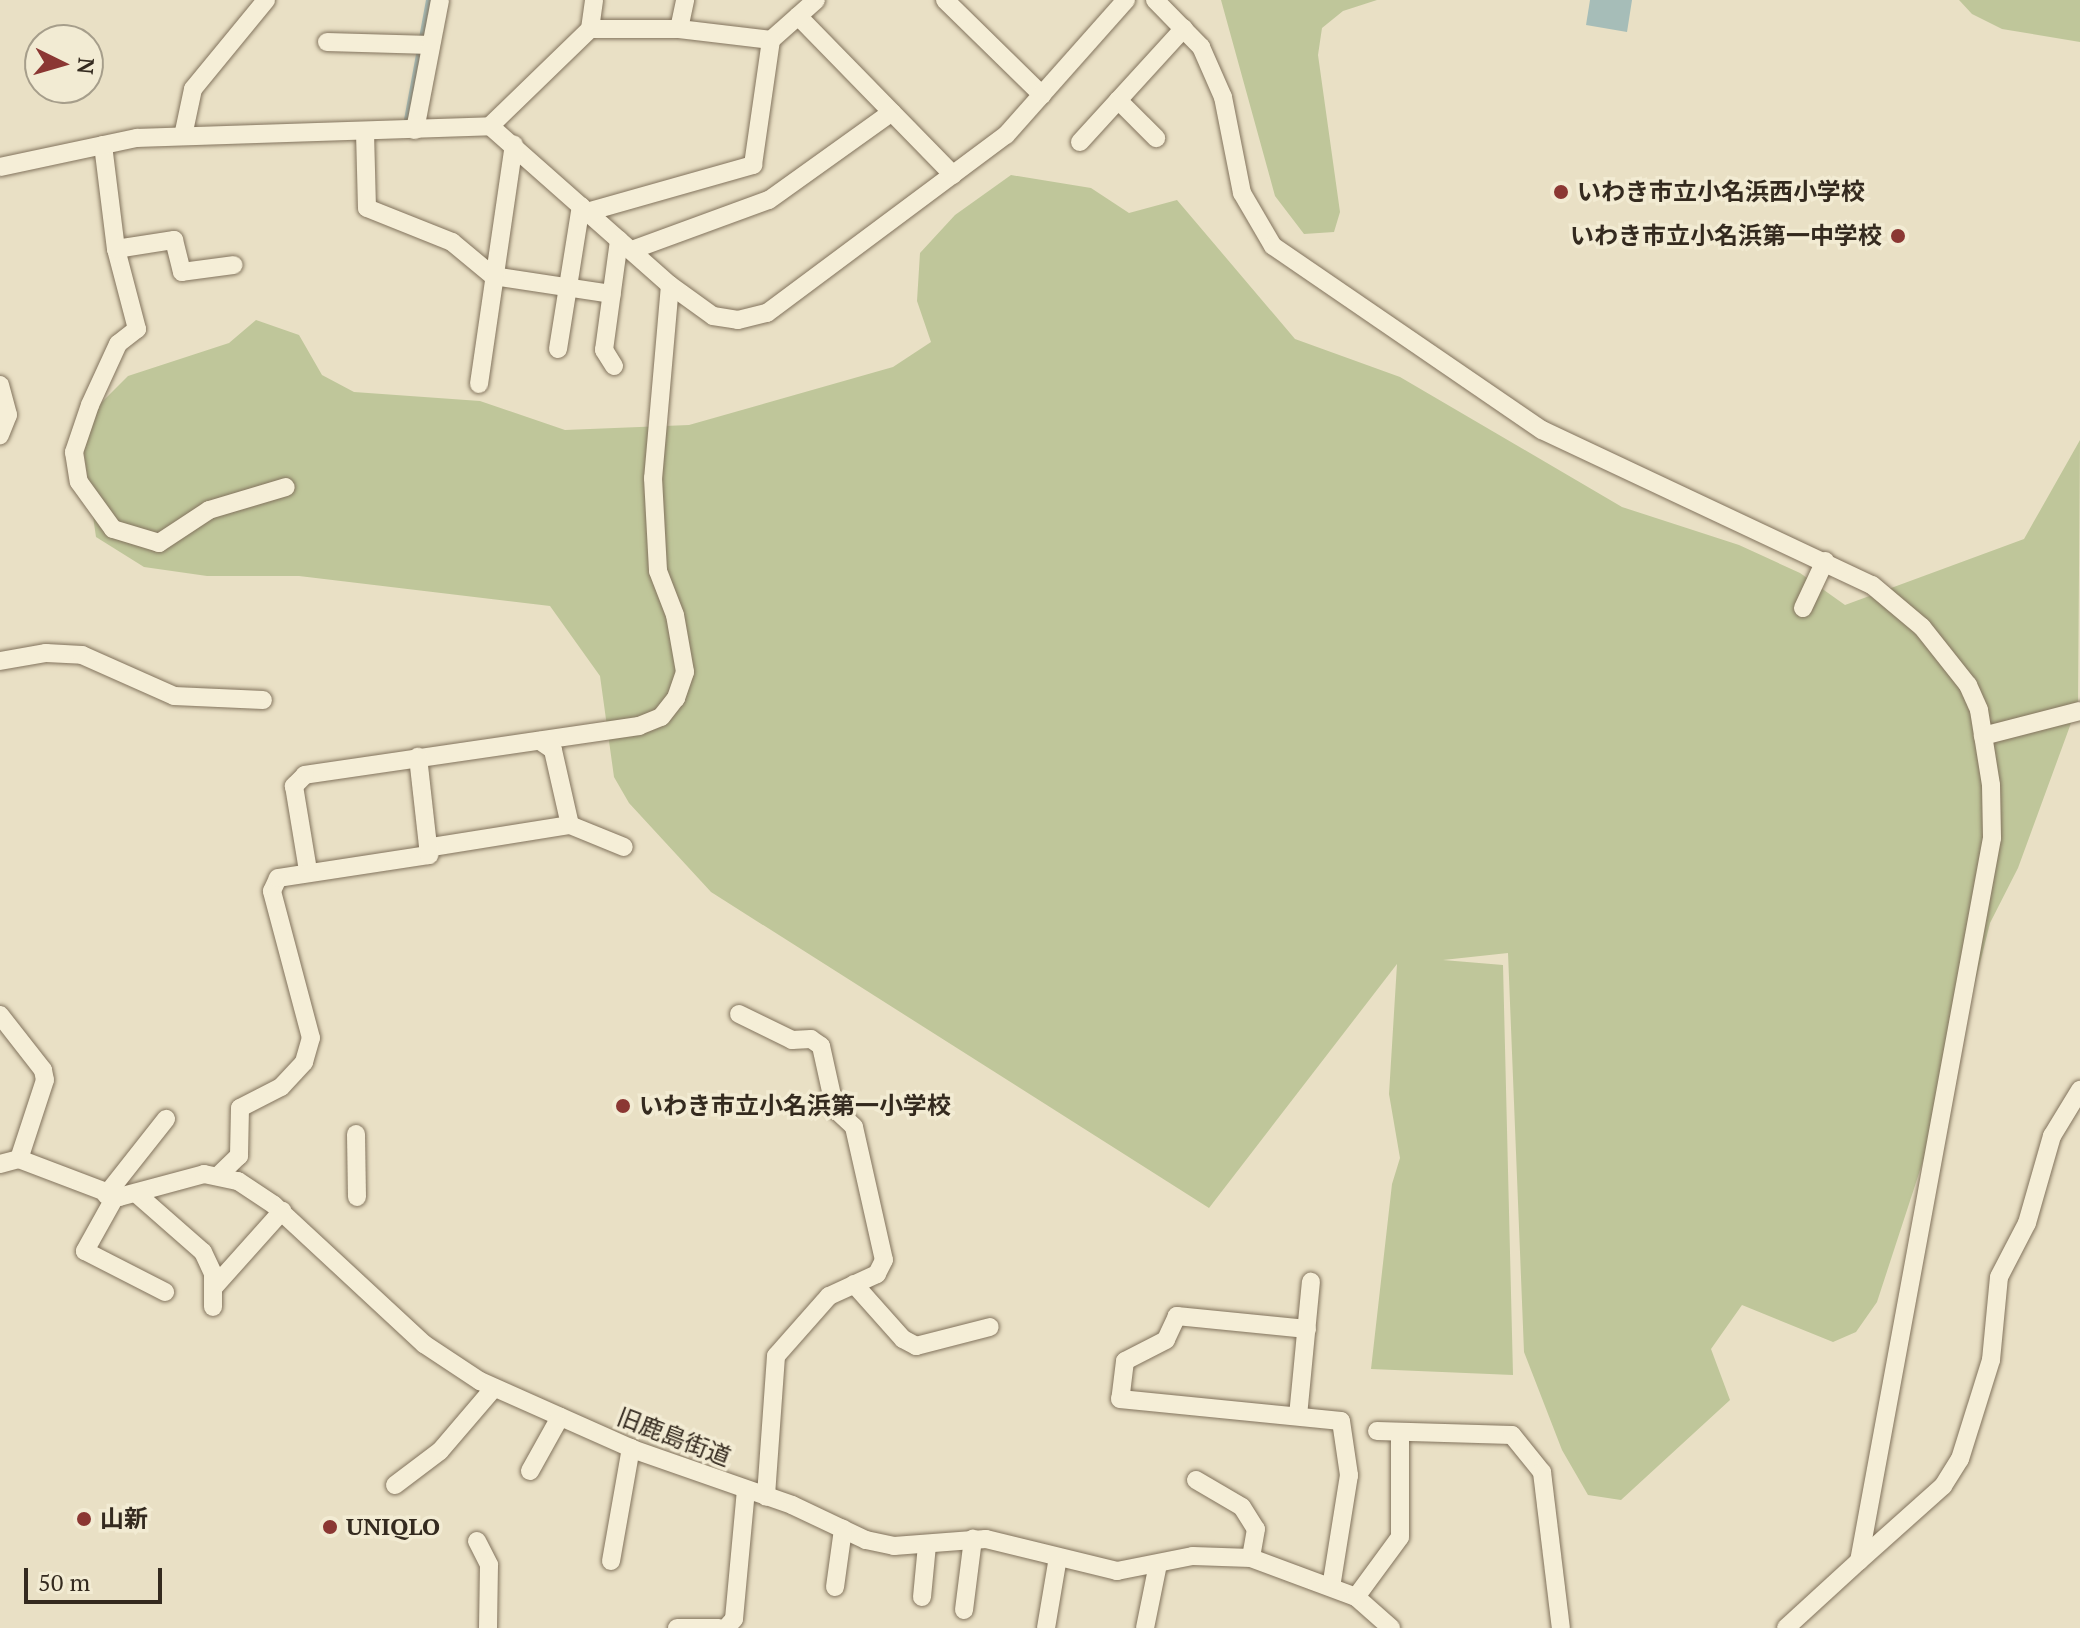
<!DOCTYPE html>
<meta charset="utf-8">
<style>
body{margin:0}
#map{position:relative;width:2080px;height:1628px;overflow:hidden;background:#e9e0c5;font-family:"PT Serif","Noto Sans JP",serif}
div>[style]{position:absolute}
.green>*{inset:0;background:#bfc69a}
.water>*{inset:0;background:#a6bdb8}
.stream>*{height:6px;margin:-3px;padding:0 3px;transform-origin:3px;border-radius:3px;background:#a6bdb8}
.roads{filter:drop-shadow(0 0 2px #82735d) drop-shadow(0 0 2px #82735d)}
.minor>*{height:18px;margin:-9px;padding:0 9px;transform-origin:9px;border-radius:9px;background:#f5eed7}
.dots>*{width:22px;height:22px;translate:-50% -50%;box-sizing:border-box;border:4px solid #f2ebd3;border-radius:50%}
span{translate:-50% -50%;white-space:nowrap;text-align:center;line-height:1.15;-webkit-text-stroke:7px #f2ebd3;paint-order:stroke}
.poi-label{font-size:24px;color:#342a1f;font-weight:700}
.left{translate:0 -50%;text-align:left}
.right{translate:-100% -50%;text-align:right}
.street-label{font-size:24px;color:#342a1f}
.north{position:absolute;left:24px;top:24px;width:80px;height:80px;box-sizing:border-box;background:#f2ebd3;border:2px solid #a69e8b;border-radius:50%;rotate:95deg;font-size:22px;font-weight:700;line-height:32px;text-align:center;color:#342a1f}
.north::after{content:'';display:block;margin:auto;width:28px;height:36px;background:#8b3733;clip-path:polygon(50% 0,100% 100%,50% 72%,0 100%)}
.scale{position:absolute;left:24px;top:1568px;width:138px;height:36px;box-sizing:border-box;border:4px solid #342a1f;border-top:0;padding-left:10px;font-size:24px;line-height:28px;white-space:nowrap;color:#342a1f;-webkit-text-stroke:6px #f2ebd3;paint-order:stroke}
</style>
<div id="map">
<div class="green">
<i style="clip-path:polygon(1221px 0,1377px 0,1343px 11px,1322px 28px,1318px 55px,1340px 212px,1334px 232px,1304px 234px,1275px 196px)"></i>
<i style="clip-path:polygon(1959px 0,2080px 0,2080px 42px,2002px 29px,1972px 14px)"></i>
<i style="clip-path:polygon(1011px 175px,1091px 188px,1129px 213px,1177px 200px,1295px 339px,1400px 377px,1622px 507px,1739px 545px,1800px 573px,1845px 605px,2024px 539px,2080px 440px,2078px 704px,2018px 868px,1990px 923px,1955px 1063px,1877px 1302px,1856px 1332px,1833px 1342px,1742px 1305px,1711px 1349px,1730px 1400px,1621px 1500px,1588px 1495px,1562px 1450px,1524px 1352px,1508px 953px,1443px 960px,1503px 965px,1513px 1375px,1371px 1369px,1392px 1184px,1400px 1158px,1389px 1094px,1397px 964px,1209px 1208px,711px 892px,629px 803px,614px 777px,600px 676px,550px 606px,299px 576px,207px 576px,144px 567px,96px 537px,83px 447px,100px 404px,128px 376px,229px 343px,256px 320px,299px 335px,322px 375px,354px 392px,480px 401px,565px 430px,689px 425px,893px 367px,931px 342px,917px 301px,920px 253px,955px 215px)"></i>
</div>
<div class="water">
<i style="clip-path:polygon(1590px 0,1632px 0,1627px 32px,1586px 25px)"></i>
</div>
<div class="stream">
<i style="left:407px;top:120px;width:122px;rotate:-79.6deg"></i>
</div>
<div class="roads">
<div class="minor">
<i style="left:945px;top:0;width:136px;rotate:44.4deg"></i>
<i style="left:1155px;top:0;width:66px;rotate:45.6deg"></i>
<i style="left:1201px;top:47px;width:55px;rotate:66.3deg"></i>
<i style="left:1223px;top:97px;width:98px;rotate:78.8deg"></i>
<i style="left:1242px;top:193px;width:61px;rotate:59.7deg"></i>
<i style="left:1273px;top:246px;width:326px;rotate:34.4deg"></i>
<i style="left:1542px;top:430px;width:365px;rotate:25.2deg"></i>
<i style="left:1872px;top:585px;width:65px;rotate:40deg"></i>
<i style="left:1922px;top:627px;width:74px;rotate:51.6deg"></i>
<i style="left:1968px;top:685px;width:27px;rotate:66deg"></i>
<i style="left:1979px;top:710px;width:76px;rotate:80.9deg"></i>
<i style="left:1991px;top:785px;width:53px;rotate:88.9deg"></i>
<i style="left:1992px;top:838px;width:735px;rotate:100.42deg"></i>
<i style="left:1859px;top:1561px;width:99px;rotate:137.5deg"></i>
<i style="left:798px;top:16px;width:222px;rotate:45.7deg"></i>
<i style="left:590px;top:29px;width:29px;rotate:-82deg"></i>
<i style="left:679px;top:29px;width:30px;rotate:-78deg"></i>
<i style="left:327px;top:42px;width:104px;rotate:1.7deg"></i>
<i style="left:1118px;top:100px;width:54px;rotate:45deg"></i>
<i style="left:490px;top:126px;width:139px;rotate:-44.1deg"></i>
<i style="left:590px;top:29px;width:89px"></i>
<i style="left:679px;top:29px;width:93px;rotate:6.8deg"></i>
<i style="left:771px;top:40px;width:60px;rotate:-41.6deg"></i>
<i style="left:415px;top:130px;width:132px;rotate:-79.1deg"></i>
<i style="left:365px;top:132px;width:76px;rotate:88.5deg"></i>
<i style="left:367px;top:208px;width:92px;rotate:21.8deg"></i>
<i style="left:452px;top:242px;width:53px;rotate:39.7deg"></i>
<i style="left:493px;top:276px;width:120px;rotate:8.6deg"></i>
<i style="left:183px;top:136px;width:48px;rotate:-78deg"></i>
<i style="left:193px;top:89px;width:115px;rotate:-50.6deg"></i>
<i style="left:1080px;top:142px;width:154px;rotate:-47.6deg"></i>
<i style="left:103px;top:145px;width:105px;rotate:82.9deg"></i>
<i style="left:116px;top:249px;width:83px;rotate:75.3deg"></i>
<i style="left:137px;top:329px;width:24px;rotate:142deg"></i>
<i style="left:118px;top:344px;width:67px;rotate:114.7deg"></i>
<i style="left:90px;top:405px;width:50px;rotate:108.8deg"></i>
<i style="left:74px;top:452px;width:30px;rotate:81deg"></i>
<i style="left:79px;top:482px;width:58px;rotate:54.1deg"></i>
<i style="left:113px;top:529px;width:48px;rotate:16.9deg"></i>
<i style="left:159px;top:543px;width:60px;rotate:-33.4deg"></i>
<i style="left:209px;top:510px;width:80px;rotate:-16.6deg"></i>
<i style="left:0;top:167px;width:140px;rotate:-12deg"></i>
<i style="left:137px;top:138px;width:353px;rotate:-1.9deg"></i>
<i style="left:490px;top:126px;width:240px;rotate:41.5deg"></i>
<i style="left:670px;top:285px;width:194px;rotate:95deg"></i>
<i style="left:653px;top:478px;width:93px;rotate:86.9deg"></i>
<i style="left:658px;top:571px;width:47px;rotate:68.9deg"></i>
<i style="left:675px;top:615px;width:58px;rotate:80deg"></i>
<i style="left:685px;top:672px;width:28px;rotate:109deg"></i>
<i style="left:676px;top:698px;width:24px;rotate:128deg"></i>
<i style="left:661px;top:717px;width:24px;rotate:158deg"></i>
<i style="left:639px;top:726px;width:338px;rotate:171.7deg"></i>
<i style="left:305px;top:775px;width:16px;rotate:135deg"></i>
<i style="left:294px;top:786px;width:86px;rotate:80.6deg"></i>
<i style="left:587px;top:212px;width:173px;rotate:-15.8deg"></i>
<i style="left:753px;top:165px;width:126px;rotate:-81.8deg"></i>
<i style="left:116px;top:249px;width:59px;rotate:-8.8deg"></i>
<i style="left:174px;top:240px;width:33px;rotate:76deg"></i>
<i style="left:182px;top:272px;width:52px;rotate:-7.7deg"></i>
<i style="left:632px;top:250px;width:146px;rotate:-20.1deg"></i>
<i style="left:769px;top:200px;width:151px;rotate:-35.6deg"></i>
<i style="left:670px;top:285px;width:53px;rotate:35.8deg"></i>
<i style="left:713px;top:316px;width:25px;rotate:9deg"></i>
<i style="left:738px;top:320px;width:30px;rotate:-14deg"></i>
<i style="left:767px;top:313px;width:298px;rotate:-36.7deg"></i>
<i style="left:1006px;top:135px;width:181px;rotate:-48.4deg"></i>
<i style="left:558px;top:349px;width:145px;rotate:-80.9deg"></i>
<i style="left:614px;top:366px;width:19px;rotate:-122deg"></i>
<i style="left:604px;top:350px;width:111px;rotate:-82.2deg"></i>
<i style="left:479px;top:384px;width:242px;rotate:-81.7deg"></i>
<i style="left:0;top:385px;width:31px;rotate:75deg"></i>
<i style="left:8px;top:415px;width:22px;rotate:112deg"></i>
<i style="left:1803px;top:608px;width:52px;rotate:-64.9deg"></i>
<i style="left:0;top:661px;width:47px;rotate:-9.9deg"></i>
<i style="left:46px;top:653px;width:36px;rotate:3deg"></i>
<i style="left:82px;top:655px;width:101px;rotate:24deg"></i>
<i style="left:174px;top:696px;width:89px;rotate:2.6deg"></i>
<i style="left:1983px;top:736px;width:100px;rotate:-14.5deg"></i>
<i style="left:570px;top:825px;width:58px;rotate:22.2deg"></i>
<i style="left:432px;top:847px;width:140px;rotate:-9.1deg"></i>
<i style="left:570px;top:825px;width:77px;rotate:-102.8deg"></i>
<i style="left:553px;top:750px;width:16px;rotate:-145deg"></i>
<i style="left:739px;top:1014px;width:59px;rotate:26.1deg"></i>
<i style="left:792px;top:1040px;width:19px;rotate:-3deg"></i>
<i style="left:811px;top:1039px;width:12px;rotate:35deg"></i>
<i style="left:821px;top:1046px;width:65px;rotate:77.5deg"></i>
<i style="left:835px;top:1109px;width:26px;rotate:43deg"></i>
<i style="left:854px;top:1127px;width:136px;rotate:77.3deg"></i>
<i style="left:884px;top:1260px;width:16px;rotate:117deg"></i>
<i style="left:877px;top:1274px;width:53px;rotate:155.4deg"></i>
<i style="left:829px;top:1296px;width:80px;rotate:131.5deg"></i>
<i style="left:776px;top:1356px;width:141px;rotate:94.1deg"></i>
<i style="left:0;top:1015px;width:70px;rotate:52deg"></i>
<i style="left:43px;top:1070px;width:10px;rotate:79deg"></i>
<i style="left:45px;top:1080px;width:83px;rotate:108.2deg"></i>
<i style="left:356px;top:1134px;width:63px;rotate:89.1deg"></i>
<i style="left:0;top:1164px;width:20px;rotate:-15deg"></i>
<i style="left:19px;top:1159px;width:107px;rotate:20.8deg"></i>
<i style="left:119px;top:1197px;width:88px;rotate:-15.1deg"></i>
<i style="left:204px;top:1174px;width:35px;rotate:12deg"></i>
<i style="left:238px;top:1181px;width:43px;rotate:33.7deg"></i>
<i style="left:274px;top:1205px;width:205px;rotate:42.8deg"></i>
<i style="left:424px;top:1344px;width:67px;rotate:33.5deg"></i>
<i style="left:480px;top:1381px;width:170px;rotate:24deg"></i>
<i style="left:635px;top:1450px;width:166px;rotate:19.3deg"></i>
<i style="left:792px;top:1505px;width:82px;rotate:25.3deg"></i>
<i style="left:866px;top:1540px;width:29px;rotate:12deg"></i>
<i style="left:894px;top:1546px;width:92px;rotate:-4.4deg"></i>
<i style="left:986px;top:1539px;width:135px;rotate:13.7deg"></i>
<i style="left:1117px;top:1571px;width:77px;rotate:-11.2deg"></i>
<i style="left:1193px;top:1556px;width:58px;rotate:2deg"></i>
<i style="left:1251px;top:1558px;width:112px;rotate:20.4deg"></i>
<i style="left:1356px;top:1597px;width:47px;rotate:41.5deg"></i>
<i style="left:219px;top:1175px;width:28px;rotate:-44deg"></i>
<i style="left:239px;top:1156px;width:48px;rotate:-88.8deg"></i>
<i style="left:240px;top:1108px;width:46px;rotate:-27.1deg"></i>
<i style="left:281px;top:1087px;width:34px;rotate:-47deg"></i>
<i style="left:304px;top:1062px;width:25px;rotate:-74deg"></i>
<i style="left:311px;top:1038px;width:152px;rotate:-104.9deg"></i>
<i style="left:272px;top:891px;width:14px;rotate:-65deg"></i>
<i style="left:278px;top:878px;width:153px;rotate:-8.7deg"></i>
<i style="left:429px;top:855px;width:99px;rotate:-96.4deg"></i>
<i style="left:106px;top:1195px;width:97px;rotate:-51.7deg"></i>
<i style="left:138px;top:1195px;width:86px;rotate:41.2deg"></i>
<i style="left:203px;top:1252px;width:23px;rotate:65deg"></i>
<i style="left:213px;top:1273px;width:34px;rotate:90deg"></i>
<i style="left:115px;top:1197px;width:62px;rotate:119.1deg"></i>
<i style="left:85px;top:1251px;width:90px;rotate:27.1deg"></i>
<i style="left:854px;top:1284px;width:74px;rotate:48.3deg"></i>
<i style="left:903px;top:1339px;width:15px;rotate:28deg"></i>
<i style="left:916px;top:1346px;width:76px;rotate:-14.4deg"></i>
<i style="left:215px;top:1286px;width:101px;rotate:-48.2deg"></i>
<i style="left:1307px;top:1329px;width:131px;rotate:-174.3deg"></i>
<i style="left:1177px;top:1316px;width:26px;rotate:115deg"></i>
<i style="left:1166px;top:1340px;width:46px;rotate:152.9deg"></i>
<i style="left:1125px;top:1361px;width:38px;rotate:97deg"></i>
<i style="left:1120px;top:1399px;width:222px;rotate:5.7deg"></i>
<i style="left:1341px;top:1421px;width:55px;rotate:81.6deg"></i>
<i style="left:1349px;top:1475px;width:113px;rotate:99.1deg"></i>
<i style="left:1298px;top:1416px;width:135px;rotate:-84.5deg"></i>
<i style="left:1377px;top:1431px;width:135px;rotate:1.7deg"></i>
<i style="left:1512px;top:1435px;width:48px;rotate:51deg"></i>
<i style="left:1542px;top:1472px;width:157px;rotate:83.1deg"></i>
<i style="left:530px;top:1471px;width:62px;rotate:-60.9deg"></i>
<i style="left:1196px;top:1480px;width:53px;rotate:30.4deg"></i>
<i style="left:1242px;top:1507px;width:26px;rotate:58deg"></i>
<i style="left:1256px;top:1529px;width:29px;rotate:100deg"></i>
<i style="left:395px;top:1485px;width:56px;rotate:-37.1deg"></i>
<i style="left:440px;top:1451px;width:83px;rotate:-49.4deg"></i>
<i style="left:477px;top:1541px;width:27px;rotate:63deg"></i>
<i style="left:489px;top:1565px;width:63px;rotate:90.9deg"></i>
<i style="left:611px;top:1561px;width:115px;rotate:-80deg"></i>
<i style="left:1859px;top:1561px;width:113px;rotate:-41.8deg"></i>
<i style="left:1943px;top:1486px;width:32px;rotate:-58deg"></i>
<i style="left:1960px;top:1459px;width:104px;rotate:-72.6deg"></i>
<i style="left:1991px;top:1360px;width:83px;rotate:-84.5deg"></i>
<i style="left:1999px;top:1277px;width:61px;rotate:-62.6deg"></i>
<i style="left:2027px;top:1223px;width:91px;rotate:-74deg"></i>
<i style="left:2052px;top:1136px;width:54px;rotate:-58.7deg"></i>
<i style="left:835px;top:1587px;width:59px;rotate:-82.1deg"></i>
<i style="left:922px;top:1597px;width:52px;rotate:-84.5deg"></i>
<i style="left:1356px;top:1597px;width:74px;rotate:-53.7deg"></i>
<i style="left:1400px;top:1537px;width:104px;rotate:-90deg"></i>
<i style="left:964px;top:1610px;width:72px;rotate:-82.8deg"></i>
<i style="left:677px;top:1628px;width:42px"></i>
<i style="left:726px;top:1628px;width:12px;rotate:-48deg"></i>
<i style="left:734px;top:1619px;width:130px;rotate:-84.7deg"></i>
<i style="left:1046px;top:1628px;width:72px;rotate:-80.4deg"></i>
<i style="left:1145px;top:1628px;width:65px;rotate:-78.5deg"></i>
</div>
</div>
<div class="dots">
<i style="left:1561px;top:192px;background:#8b3733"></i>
<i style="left:1898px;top:236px;background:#8b3733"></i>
<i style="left:623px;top:1106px;background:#8b3733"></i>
<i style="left:84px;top:1519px;background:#8b3733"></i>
<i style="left:330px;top:1527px;background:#8b3733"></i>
</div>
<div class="poi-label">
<span class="left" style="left:1577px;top:192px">いわき市立小名浜西小学校</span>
<span class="right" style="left:1882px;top:236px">いわき市立小名浜第一中学校</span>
<span class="left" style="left:639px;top:1106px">いわき市立小名浜第一小学校</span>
<span class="left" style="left:100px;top:1519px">山新</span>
<span class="left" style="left:346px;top:1527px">UNIQLO</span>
</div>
<div class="street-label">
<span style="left:674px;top:1437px;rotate:21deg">旧鹿島街道</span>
</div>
<div class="north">N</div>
<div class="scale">50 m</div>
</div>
